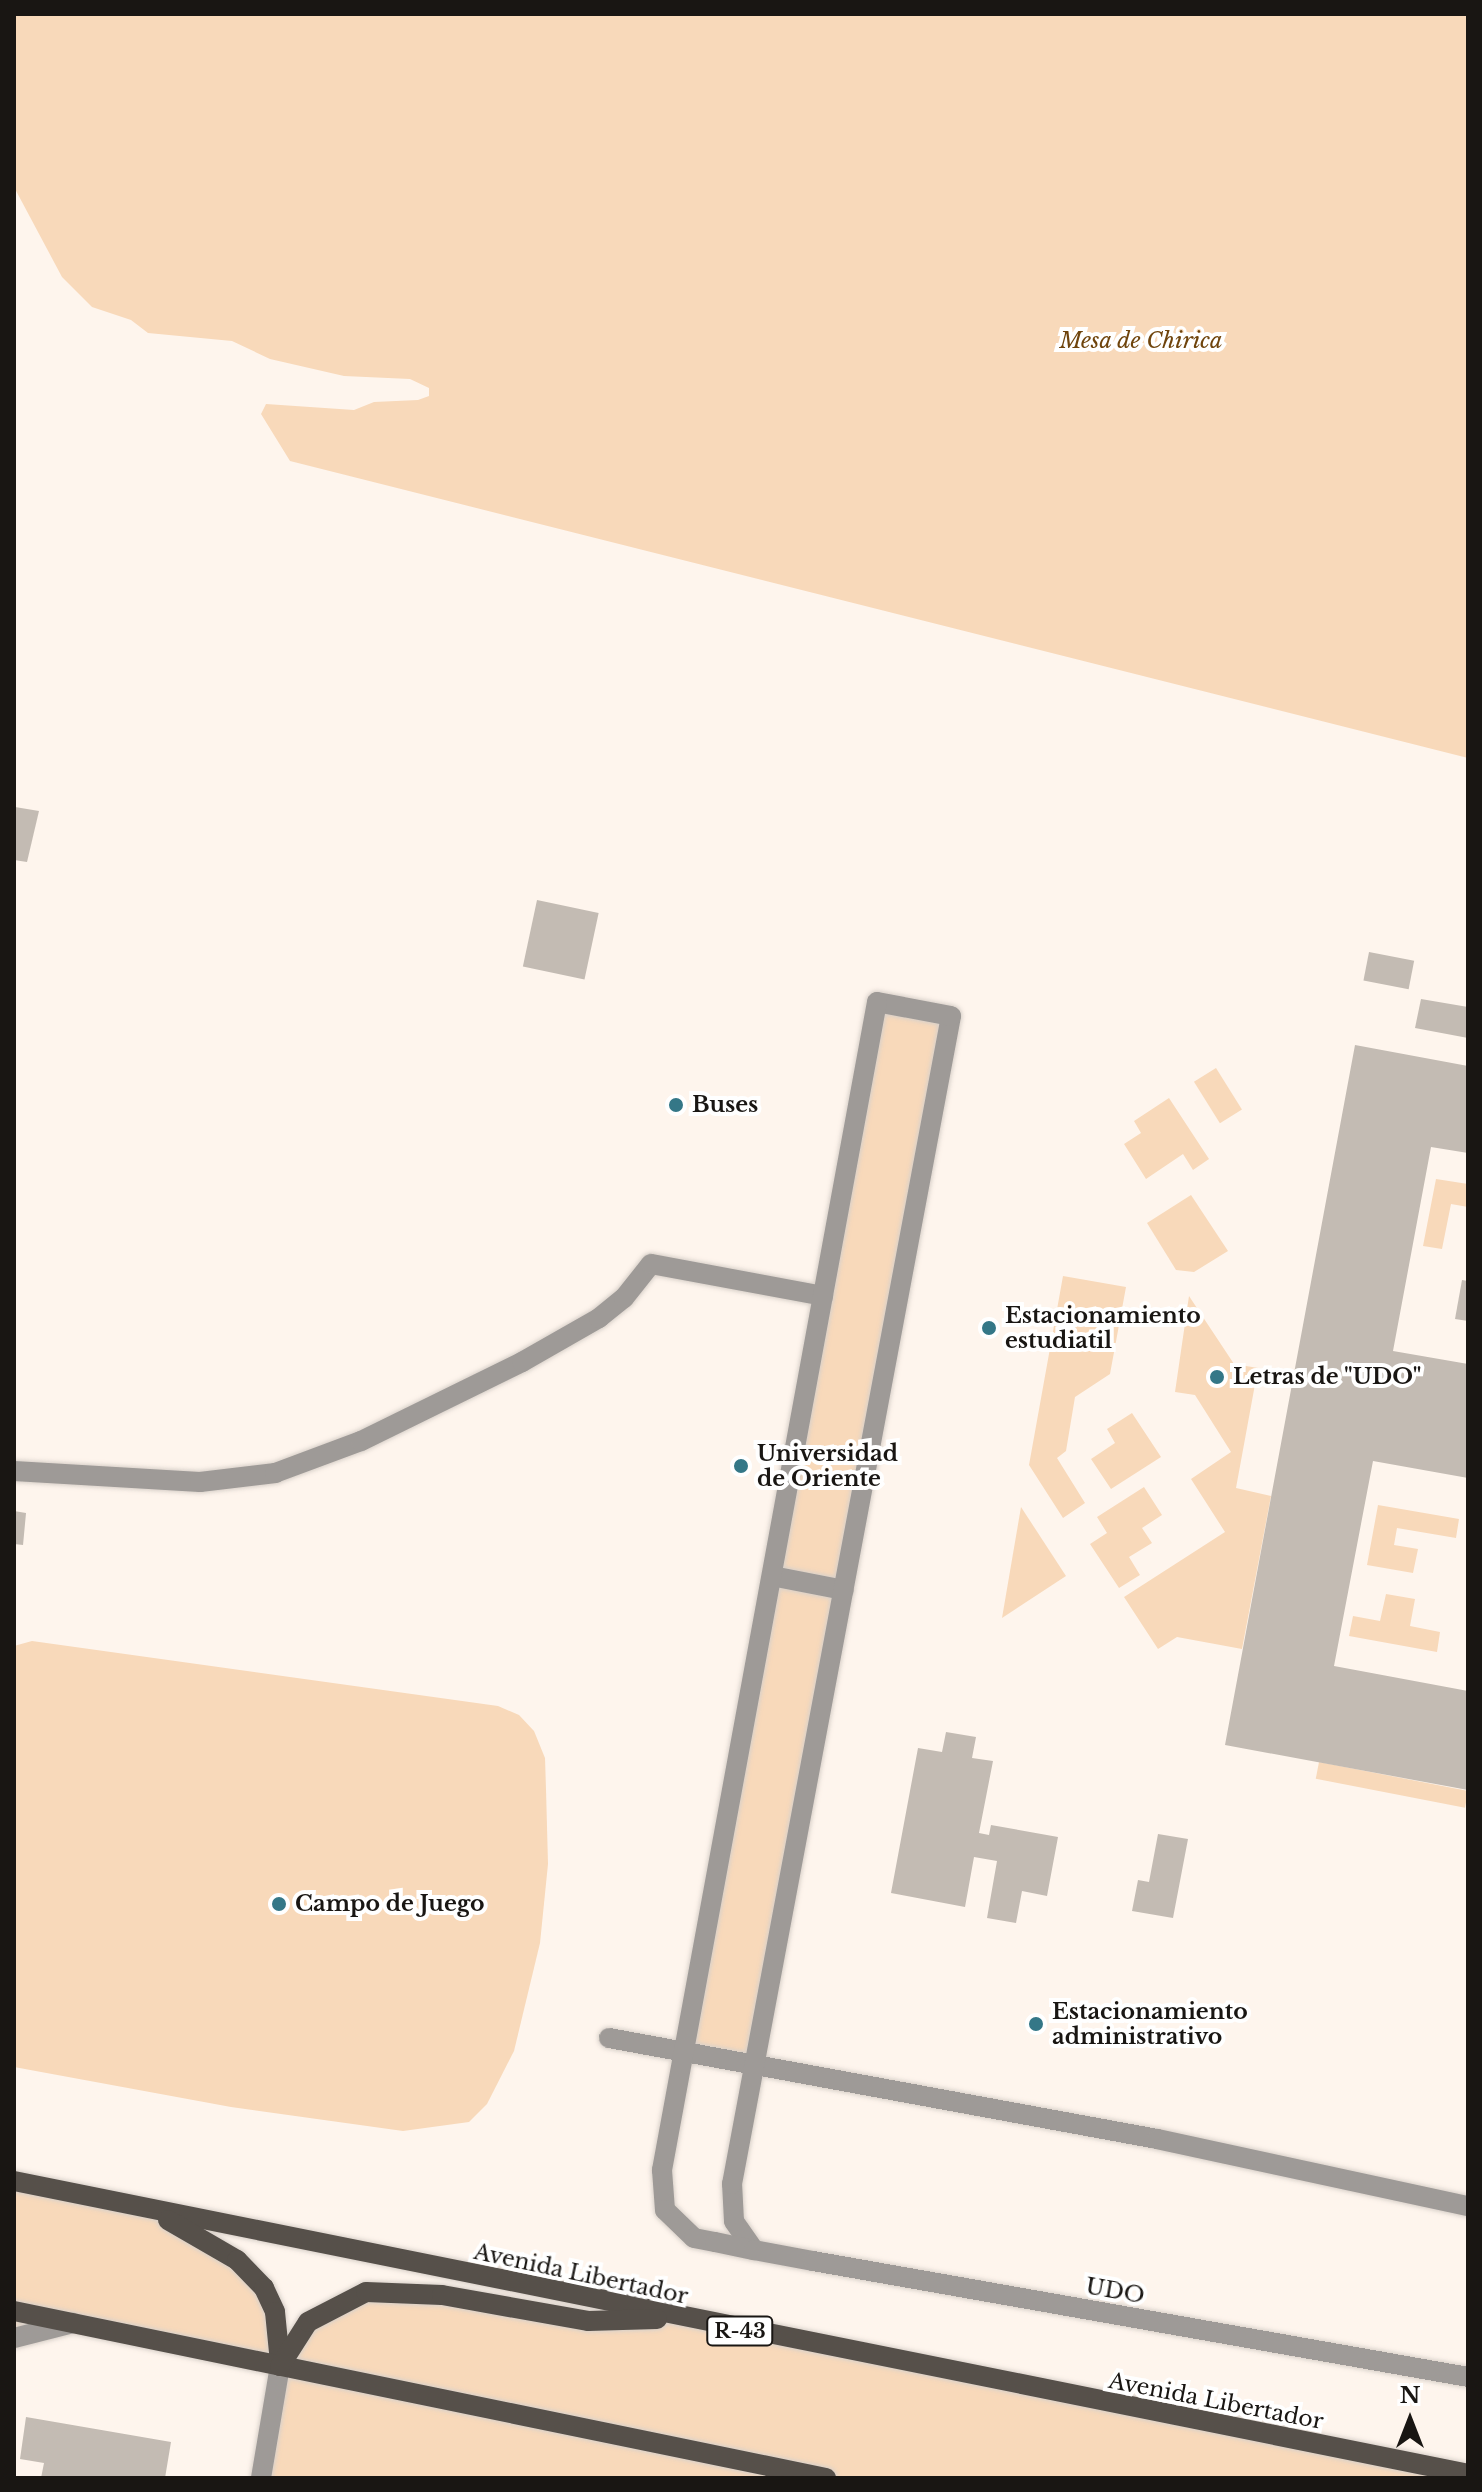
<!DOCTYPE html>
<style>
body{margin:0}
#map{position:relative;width:1482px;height:2492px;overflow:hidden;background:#fef5ed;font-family:"Libre Baskerville",serif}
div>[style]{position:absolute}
.green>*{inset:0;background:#f8d9ba;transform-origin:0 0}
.building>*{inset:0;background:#c3bbb3;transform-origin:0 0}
.roads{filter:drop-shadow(0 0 2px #d9d1ca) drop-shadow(0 0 2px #d9d1ca)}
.service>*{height:20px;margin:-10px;padding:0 10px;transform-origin:10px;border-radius:10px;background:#9e9a97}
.minor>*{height:20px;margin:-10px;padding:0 10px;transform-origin:10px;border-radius:10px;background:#9e9a97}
.primary>*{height:20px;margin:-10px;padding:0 10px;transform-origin:10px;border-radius:10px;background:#56504a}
.dots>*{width:22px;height:22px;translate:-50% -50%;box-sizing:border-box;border:4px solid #fff;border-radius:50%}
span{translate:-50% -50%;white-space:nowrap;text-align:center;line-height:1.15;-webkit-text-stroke:8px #fff;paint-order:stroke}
.shield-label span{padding:2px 6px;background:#fff;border:2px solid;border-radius:6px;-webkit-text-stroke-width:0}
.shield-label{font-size:20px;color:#191613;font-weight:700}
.park-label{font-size:22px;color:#6f440c;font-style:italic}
.poi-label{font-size:22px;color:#191613;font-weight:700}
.left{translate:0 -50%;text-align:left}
.street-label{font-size:22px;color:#191613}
.frame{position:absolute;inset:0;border:16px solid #191613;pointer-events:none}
.north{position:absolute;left:1370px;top:2380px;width:80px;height:80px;-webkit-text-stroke:6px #fff;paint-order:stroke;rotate:0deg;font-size:22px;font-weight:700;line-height:32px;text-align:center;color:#191613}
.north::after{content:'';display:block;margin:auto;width:28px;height:36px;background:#191613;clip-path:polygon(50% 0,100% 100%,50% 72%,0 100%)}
</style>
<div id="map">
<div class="green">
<i style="clip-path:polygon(14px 14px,1468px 14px,1468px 758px,290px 461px,261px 414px,266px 404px,354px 410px,374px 402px,418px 400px,429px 396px,429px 388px,410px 379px,344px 376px,270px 359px,232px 341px,148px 333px,131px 320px,92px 307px,62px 277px,14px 187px)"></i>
<i style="left:880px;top:1007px;width:68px;height:574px;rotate:10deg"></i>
<i style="left:1216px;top:1068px;width:49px;height:26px;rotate:58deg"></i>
<i style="clip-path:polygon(1169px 1098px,1209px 1159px,1193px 1170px,1183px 1154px,1146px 1179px,1124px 1144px,1141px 1133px,1134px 1121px)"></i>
<i style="clip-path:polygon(1436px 1179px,1468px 1184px,1468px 1207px,1451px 1204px,1442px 1249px,1423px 1246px)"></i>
<i style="clip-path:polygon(1191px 1195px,1228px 1251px,1194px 1272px,1176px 1270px,1147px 1223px)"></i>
<i style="clip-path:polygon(1063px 1276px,1126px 1287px,1110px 1374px,1075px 1397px,1066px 1451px,1057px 1458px,1085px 1503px,1063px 1518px,1029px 1465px)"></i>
<i style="clip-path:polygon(1189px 1296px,1234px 1364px,1258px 1368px,1236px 1488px,1271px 1496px,1242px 1649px,1177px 1637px,1158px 1649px,1124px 1597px,1225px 1532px,1191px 1479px,1231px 1452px,1195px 1395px,1175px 1392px)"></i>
<i style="clip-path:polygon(1132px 1413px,1161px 1457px,1111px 1489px,1091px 1459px,1115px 1443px,1107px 1429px)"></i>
<i style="clip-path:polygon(1144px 1487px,1162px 1515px,1142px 1528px,1152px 1543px,1129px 1557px,1140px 1575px,1119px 1588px,1090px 1544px,1107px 1533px,1097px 1517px)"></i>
<i style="clip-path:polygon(1378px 1505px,1459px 1519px,1456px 1538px,1397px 1528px,1394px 1545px,1418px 1549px,1413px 1573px,1367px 1565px)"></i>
<i style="clip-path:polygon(1021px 1507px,1066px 1576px,1002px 1618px)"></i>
<i style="left:775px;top:1580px;width:65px;height:476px;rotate:11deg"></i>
<i style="clip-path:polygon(1386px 1594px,1415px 1599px,1410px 1626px,1440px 1632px,1437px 1652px,1349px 1636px,1353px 1616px,1380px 1621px)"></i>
<i style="clip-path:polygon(32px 1641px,498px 1706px,519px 1715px,534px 1731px,545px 1758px,546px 1789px,548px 1864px,540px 1943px,514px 2051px,487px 2104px,469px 2122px,403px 2131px,231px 2107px,14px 2067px,14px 1646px)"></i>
<i style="left:1319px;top:1762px;width:152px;height:17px;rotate:11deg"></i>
<i style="clip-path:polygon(14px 2181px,144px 2208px,237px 2260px,279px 2334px,291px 2341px,366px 2292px,588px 2321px,672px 2317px,1468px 2478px,261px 2478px,280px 2366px,74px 2323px,14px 2338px)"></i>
</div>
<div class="building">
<i style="clip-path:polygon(15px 807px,39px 811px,27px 862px,14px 860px)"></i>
<i style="left:537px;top:900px;width:63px;height:68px;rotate:12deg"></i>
<i style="left:1369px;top:952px;width:46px;height:29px;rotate:11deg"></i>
<i style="clip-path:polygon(1421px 999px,1468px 1007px,1468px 1038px,1415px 1028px)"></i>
<i style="clip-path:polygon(1355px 1045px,1468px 1066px,1468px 1153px,1431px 1147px,1393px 1351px,1468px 1364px,1468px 1478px,1373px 1461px,1334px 1666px,1468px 1691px,1468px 1790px,1225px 1745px)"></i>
<i style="clip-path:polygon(1462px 1280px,1468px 1281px,1468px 1321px,1455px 1319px)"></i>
<i style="clip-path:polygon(14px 1511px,26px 1513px,23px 1545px,14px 1544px)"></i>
<i style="clip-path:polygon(946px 1732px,976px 1737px,972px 1758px,993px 1761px,979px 1833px,989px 1835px,991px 1825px,1058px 1837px,1047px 1896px,1022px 1891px,1016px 1923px,987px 1918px,997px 1861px,974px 1857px,965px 1907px,891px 1893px,918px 1748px,942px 1752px)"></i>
<i style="clip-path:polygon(1158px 1834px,1188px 1839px,1173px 1918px,1132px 1911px,1138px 1880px,1149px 1882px)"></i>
<i style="clip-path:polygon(26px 2417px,171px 2442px,165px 2478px,41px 2478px,44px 2463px,20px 2459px)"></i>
</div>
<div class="roads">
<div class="service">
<i style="left:14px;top:1471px;width:186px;rotate:3.4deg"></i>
<i style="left:200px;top:1482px;width:76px;rotate:-6.8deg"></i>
<i style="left:275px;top:1473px;width:92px;rotate:-20.4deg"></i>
<i style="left:361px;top:1441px;width:179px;rotate:-26.1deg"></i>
<i style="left:522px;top:1362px;width:89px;rotate:-29.7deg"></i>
<i style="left:599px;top:1318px;width:32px;rotate:-39deg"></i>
<i style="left:624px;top:1298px;width:43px;rotate:-51.5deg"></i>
<i style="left:651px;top:1264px;width:175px;rotate:10.5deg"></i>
<i style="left:772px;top:1576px;width:73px;rotate:11deg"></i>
<i style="left:609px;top:2038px;width:557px;rotate:10.44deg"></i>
<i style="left:1157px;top:2139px;width:318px;rotate:12.2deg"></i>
<i style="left:754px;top:2250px;width:35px;rotate:-125deg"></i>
<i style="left:734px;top:2221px;width:37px;rotate:-93deg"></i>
<i style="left:732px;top:2184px;width:1188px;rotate:-79.38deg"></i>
<i style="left:951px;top:1016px;width:75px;rotate:-169.3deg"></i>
<i style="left:877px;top:1002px;width:1188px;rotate:100.43deg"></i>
<i style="left:662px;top:2170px;width:40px;rotate:85.7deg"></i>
<i style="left:665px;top:2210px;width:40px;rotate:44deg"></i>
<i style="left:694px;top:2238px;width:21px;rotate:11deg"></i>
<i style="left:715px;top:2242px;width:40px;rotate:12deg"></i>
<i style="left:754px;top:2250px;width:60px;rotate:10.6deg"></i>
<i style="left:813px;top:2261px;width:665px;rotate:10.04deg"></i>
</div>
<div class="minor">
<i style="left:14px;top:2338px;width:61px;rotate:-14.3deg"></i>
<i style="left:261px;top:2478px;width:114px;rotate:-80.4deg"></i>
</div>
<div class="primary">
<i style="left:14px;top:2181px;width:1483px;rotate:11.39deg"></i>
<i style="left:168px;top:2220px;width:80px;rotate:30.1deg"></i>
<i style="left:237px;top:2260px;width:39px;rotate:46deg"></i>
<i style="left:264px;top:2288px;width:26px;rotate:65deg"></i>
<i style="left:275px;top:2312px;width:50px;rotate:84.3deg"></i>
<i style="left:14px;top:2311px;width:829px;rotate:11.62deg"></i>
<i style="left:280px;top:2366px;width:52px;rotate:-57.5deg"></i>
<i style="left:308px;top:2322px;width:65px;rotate:-27.3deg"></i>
<i style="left:366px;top:2292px;width:76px;rotate:2.3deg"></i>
<i style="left:442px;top:2295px;width:148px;rotate:10.1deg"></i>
<i style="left:588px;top:2321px;width:69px;rotate:-1.7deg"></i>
</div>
</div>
<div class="dots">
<i style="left:676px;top:1105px;background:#347787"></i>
<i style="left:989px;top:1328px;background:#347787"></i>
<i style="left:1217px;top:1377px;background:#347787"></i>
<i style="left:741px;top:1466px;background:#347787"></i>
<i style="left:279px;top:1904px;background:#347787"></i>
<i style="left:1036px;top:2024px;background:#347787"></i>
</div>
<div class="shield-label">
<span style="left:740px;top:2331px">R-43</span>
</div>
<div class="park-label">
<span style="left:1141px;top:341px">Mesa de Chirica</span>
</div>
<div class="poi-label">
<span class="left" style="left:692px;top:1105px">Buses</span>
<span class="left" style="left:1005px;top:1328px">Estacionamiento<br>estudiatil</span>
<span class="left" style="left:1233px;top:1377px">Letras de "UDO"</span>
<span class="left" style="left:757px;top:1466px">Universidad<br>de Oriente</span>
<span class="left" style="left:295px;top:1904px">Campo de Juego</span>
<span class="left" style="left:1052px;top:2024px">Estacionamiento<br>administrativo</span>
</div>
<div class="street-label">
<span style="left:581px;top:2274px;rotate:12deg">Avenida Libertador</span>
<span style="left:1115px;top:2291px;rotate:10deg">UDO</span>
<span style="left:1216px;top:2401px;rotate:11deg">Avenida Libertador</span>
</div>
<div class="frame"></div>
<div class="north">N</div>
</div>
